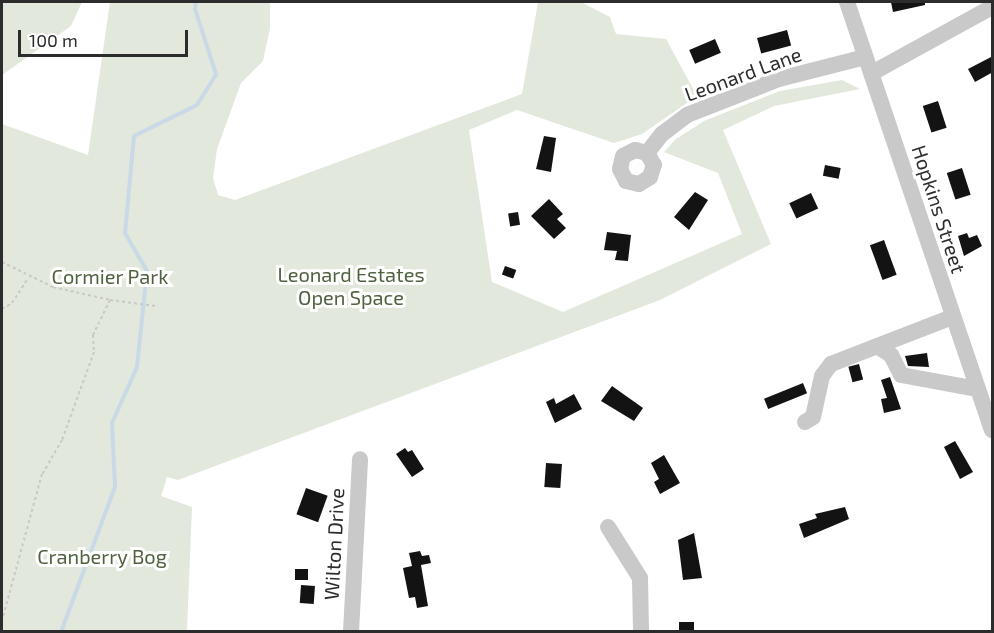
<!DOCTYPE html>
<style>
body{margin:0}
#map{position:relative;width:994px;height:633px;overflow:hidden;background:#fff;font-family:"Exo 2",sans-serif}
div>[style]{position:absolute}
.green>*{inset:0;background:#e2e8db}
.stream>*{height:4px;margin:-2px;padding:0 2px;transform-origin:2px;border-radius:2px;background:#c9dae6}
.building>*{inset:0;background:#131313;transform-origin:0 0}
.path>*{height:2px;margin-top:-1px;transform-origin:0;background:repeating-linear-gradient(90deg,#c9c9c9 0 3px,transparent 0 6px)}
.minor>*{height:16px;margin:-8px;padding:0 8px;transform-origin:8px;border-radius:8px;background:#c9c9c9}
span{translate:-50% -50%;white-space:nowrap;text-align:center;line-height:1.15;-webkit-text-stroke:6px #fff;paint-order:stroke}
.street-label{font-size:20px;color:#2c2c2c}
.park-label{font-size:20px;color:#4f613f}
.frame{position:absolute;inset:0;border:3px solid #2c2c2c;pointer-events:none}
.scale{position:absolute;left:18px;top:30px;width:170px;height:27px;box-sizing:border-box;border:3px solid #2c2c2c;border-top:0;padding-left:8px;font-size:18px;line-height:21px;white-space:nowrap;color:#2c2c2c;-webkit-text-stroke:4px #fff;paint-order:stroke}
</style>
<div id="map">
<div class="green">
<i style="clip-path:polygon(2px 2px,82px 2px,71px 26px,2px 75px)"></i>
<i style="clip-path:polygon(110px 2px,270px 2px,270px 28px,263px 61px,241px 83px,217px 149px,213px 178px,218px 195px,235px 200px,522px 94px,538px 2px,581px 2px,610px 17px,616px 34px,666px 39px,697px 96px,642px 134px,614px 143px,517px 110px,469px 130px,492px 282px,563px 312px,742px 234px,718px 173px,664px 152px,676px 139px,704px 121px,780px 91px,842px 80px,860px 89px,774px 106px,723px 130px,771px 244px,660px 300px,178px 480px,167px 477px,161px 496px,192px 507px,187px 631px,2px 631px,2px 124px,88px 155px)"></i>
</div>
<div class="stream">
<i style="left:61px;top:632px;width:155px;rotate:-69.6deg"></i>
<i style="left:115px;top:487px;width:64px;rotate:-92.7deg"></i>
<i style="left:112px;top:423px;width:61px;rotate:-65.9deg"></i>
<i style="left:137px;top:367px;width:97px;rotate:-84.1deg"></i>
<i style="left:147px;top:271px;width:44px;rotate:-120.1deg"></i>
<i style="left:125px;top:233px;width:97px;rotate:-84.7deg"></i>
<i style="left:134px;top:136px;width:70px;rotate:-26.2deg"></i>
<i style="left:197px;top:105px;width:36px;rotate:-58deg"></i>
<i style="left:216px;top:74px;width:68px;rotate:-107.9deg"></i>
<i style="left:195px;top:9px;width:7px;rotate:-82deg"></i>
</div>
<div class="building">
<i style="clip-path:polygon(891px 2px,925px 2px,925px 5px,893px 12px)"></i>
<i style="left:787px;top:30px;width:16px;height:31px;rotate:75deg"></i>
<i style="left:715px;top:39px;width:15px;height:28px;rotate:67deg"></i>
<i style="clip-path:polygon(993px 56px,993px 72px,975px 82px,968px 69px)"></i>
<i style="left:938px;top:101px;width:28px;height:16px;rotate:72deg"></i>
<i style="clip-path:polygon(544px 136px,556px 138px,551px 172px,536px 169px)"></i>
<i style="left:825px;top:165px;width:16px;height:11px;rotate:11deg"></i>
<i style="left:962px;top:168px;width:28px;height:16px;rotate:72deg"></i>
<i style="clip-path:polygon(695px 192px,708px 200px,689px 230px,674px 217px)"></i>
<i style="left:811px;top:193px;width:17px;height:24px;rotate:65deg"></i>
<i style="clip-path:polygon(549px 199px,563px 214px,557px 219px,566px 228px,554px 239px,531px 216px)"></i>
<i style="left:518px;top:212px;width:13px;height:10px;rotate:81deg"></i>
<i style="clip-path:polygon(607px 232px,631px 235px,628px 261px,615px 260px,617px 251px,604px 250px)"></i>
<i style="clip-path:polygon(967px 233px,969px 238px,977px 235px,982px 246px,964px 256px,958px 236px)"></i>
<i style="left:884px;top:240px;width:37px;height:15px;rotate:70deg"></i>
<i style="left:505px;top:266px;width:12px;height:9px;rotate:20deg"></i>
<i style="clip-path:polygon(927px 353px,929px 367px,908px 366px,905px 356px)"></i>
<i style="left:859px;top:364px;width:16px;height:11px;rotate:75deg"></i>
<i style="clip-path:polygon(890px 377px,901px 409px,884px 413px,881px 399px,887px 398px,881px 380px)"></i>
<i style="left:803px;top:383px;width:11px;height:42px;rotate:68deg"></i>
<i style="clip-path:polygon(612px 386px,643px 408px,634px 421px,601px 401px)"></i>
<i style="clip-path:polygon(574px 394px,582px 409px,555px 423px,546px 402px,554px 398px,556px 404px)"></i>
<i style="clip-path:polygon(955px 441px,973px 472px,960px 479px,944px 447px)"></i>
<i style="clip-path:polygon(405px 448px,408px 452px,412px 450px,424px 469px,412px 477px,396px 454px)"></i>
<i style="clip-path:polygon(664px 455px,680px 483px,660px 494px,654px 482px,659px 479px,651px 463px)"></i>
<i style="left:546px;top:463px;width:16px;height:24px;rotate:4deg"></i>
<i style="left:306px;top:488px;width:23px;height:28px;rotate:20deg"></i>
<i style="clip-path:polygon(845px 507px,849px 519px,804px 538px,799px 524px,817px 518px,815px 514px)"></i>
<i style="clip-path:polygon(694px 533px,702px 578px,683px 580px,678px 540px)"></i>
<i style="clip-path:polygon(420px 551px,422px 556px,429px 555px,431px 563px,421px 565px,428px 606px,417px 608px,415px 597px,409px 598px,403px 568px,412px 566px,409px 553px)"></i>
<i style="left:295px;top:569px;width:13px;height:11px"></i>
<i style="left:301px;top:585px;width:14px;height:18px;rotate:4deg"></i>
<i style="left:679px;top:622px;width:15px;height:10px"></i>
</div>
<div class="path">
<i style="left:2px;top:262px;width:57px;rotate:26.1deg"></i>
<i style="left:53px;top:287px;width:58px;rotate:12.8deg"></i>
<i style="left:110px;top:300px;width:39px;rotate:116deg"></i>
<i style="left:93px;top:335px;width:17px;rotate:87deg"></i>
<i style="left:94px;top:352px;width:94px;rotate:110deg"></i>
<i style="left:62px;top:440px;width:39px;rotate:120deg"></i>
<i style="left:42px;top:474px;width:151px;rotate:105.3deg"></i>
<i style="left:110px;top:300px;width:46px;rotate:7.4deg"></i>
<i style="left:2px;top:309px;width:12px;rotate:-31deg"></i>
<i style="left:12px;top:303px;width:30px;rotate:-57deg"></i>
</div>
<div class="minor">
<i style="left:847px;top:2px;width:452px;rotate:71.3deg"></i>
<i style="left:872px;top:73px;width:137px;rotate:-28.8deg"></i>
<i style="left:647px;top:153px;width:12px;rotate:-166deg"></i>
<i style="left:635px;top:150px;width:13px;rotate:153deg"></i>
<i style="left:623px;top:156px;width:13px;rotate:103deg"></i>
<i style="left:620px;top:169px;width:13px;rotate:63deg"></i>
<i style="left:626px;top:181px;width:13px;rotate:13deg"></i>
<i style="left:639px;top:184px;width:13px;rotate:-32deg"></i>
<i style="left:650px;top:177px;width:13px;rotate:-72deg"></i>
<i style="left:654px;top:165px;width:14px;rotate:-120deg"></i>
<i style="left:647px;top:153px;width:24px;rotate:-52deg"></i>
<i style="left:662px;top:134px;width:31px;rotate:-37deg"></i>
<i style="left:687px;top:115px;width:99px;rotate:-21.4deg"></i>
<i style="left:779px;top:79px;width:89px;rotate:-14.3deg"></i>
<i style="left:877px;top:346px;width:17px;rotate:33deg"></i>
<i style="left:891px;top:355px;width:22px;rotate:63deg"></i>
<i style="left:901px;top:375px;width:77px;rotate:10.4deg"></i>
<i style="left:805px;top:422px;width:9px;rotate:-32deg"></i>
<i style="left:813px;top:417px;width:42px;rotate:-77.6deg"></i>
<i style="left:822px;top:376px;width:15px;rotate:-53deg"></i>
<i style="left:831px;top:364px;width:130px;rotate:-21.2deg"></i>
<i style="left:608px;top:527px;width:60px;rotate:57.9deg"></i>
<i style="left:640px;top:578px;width:54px;rotate:88.9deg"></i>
<i style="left:351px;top:632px;width:173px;rotate:-87deg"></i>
</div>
<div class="street-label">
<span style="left:743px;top:74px;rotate:-20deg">Leonard Lane</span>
<span style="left:939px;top:209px;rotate:72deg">Hopkins Street</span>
<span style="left:334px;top:544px;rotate:-87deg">Wilton Drive</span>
</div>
<div class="park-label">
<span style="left:351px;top:286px">Leonard Estates<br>Open Space</span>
<span style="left:110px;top:276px">Cormier Park</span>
<span style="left:102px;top:556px">Cranberry Bog</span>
</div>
<div class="frame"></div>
<div class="scale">100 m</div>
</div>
